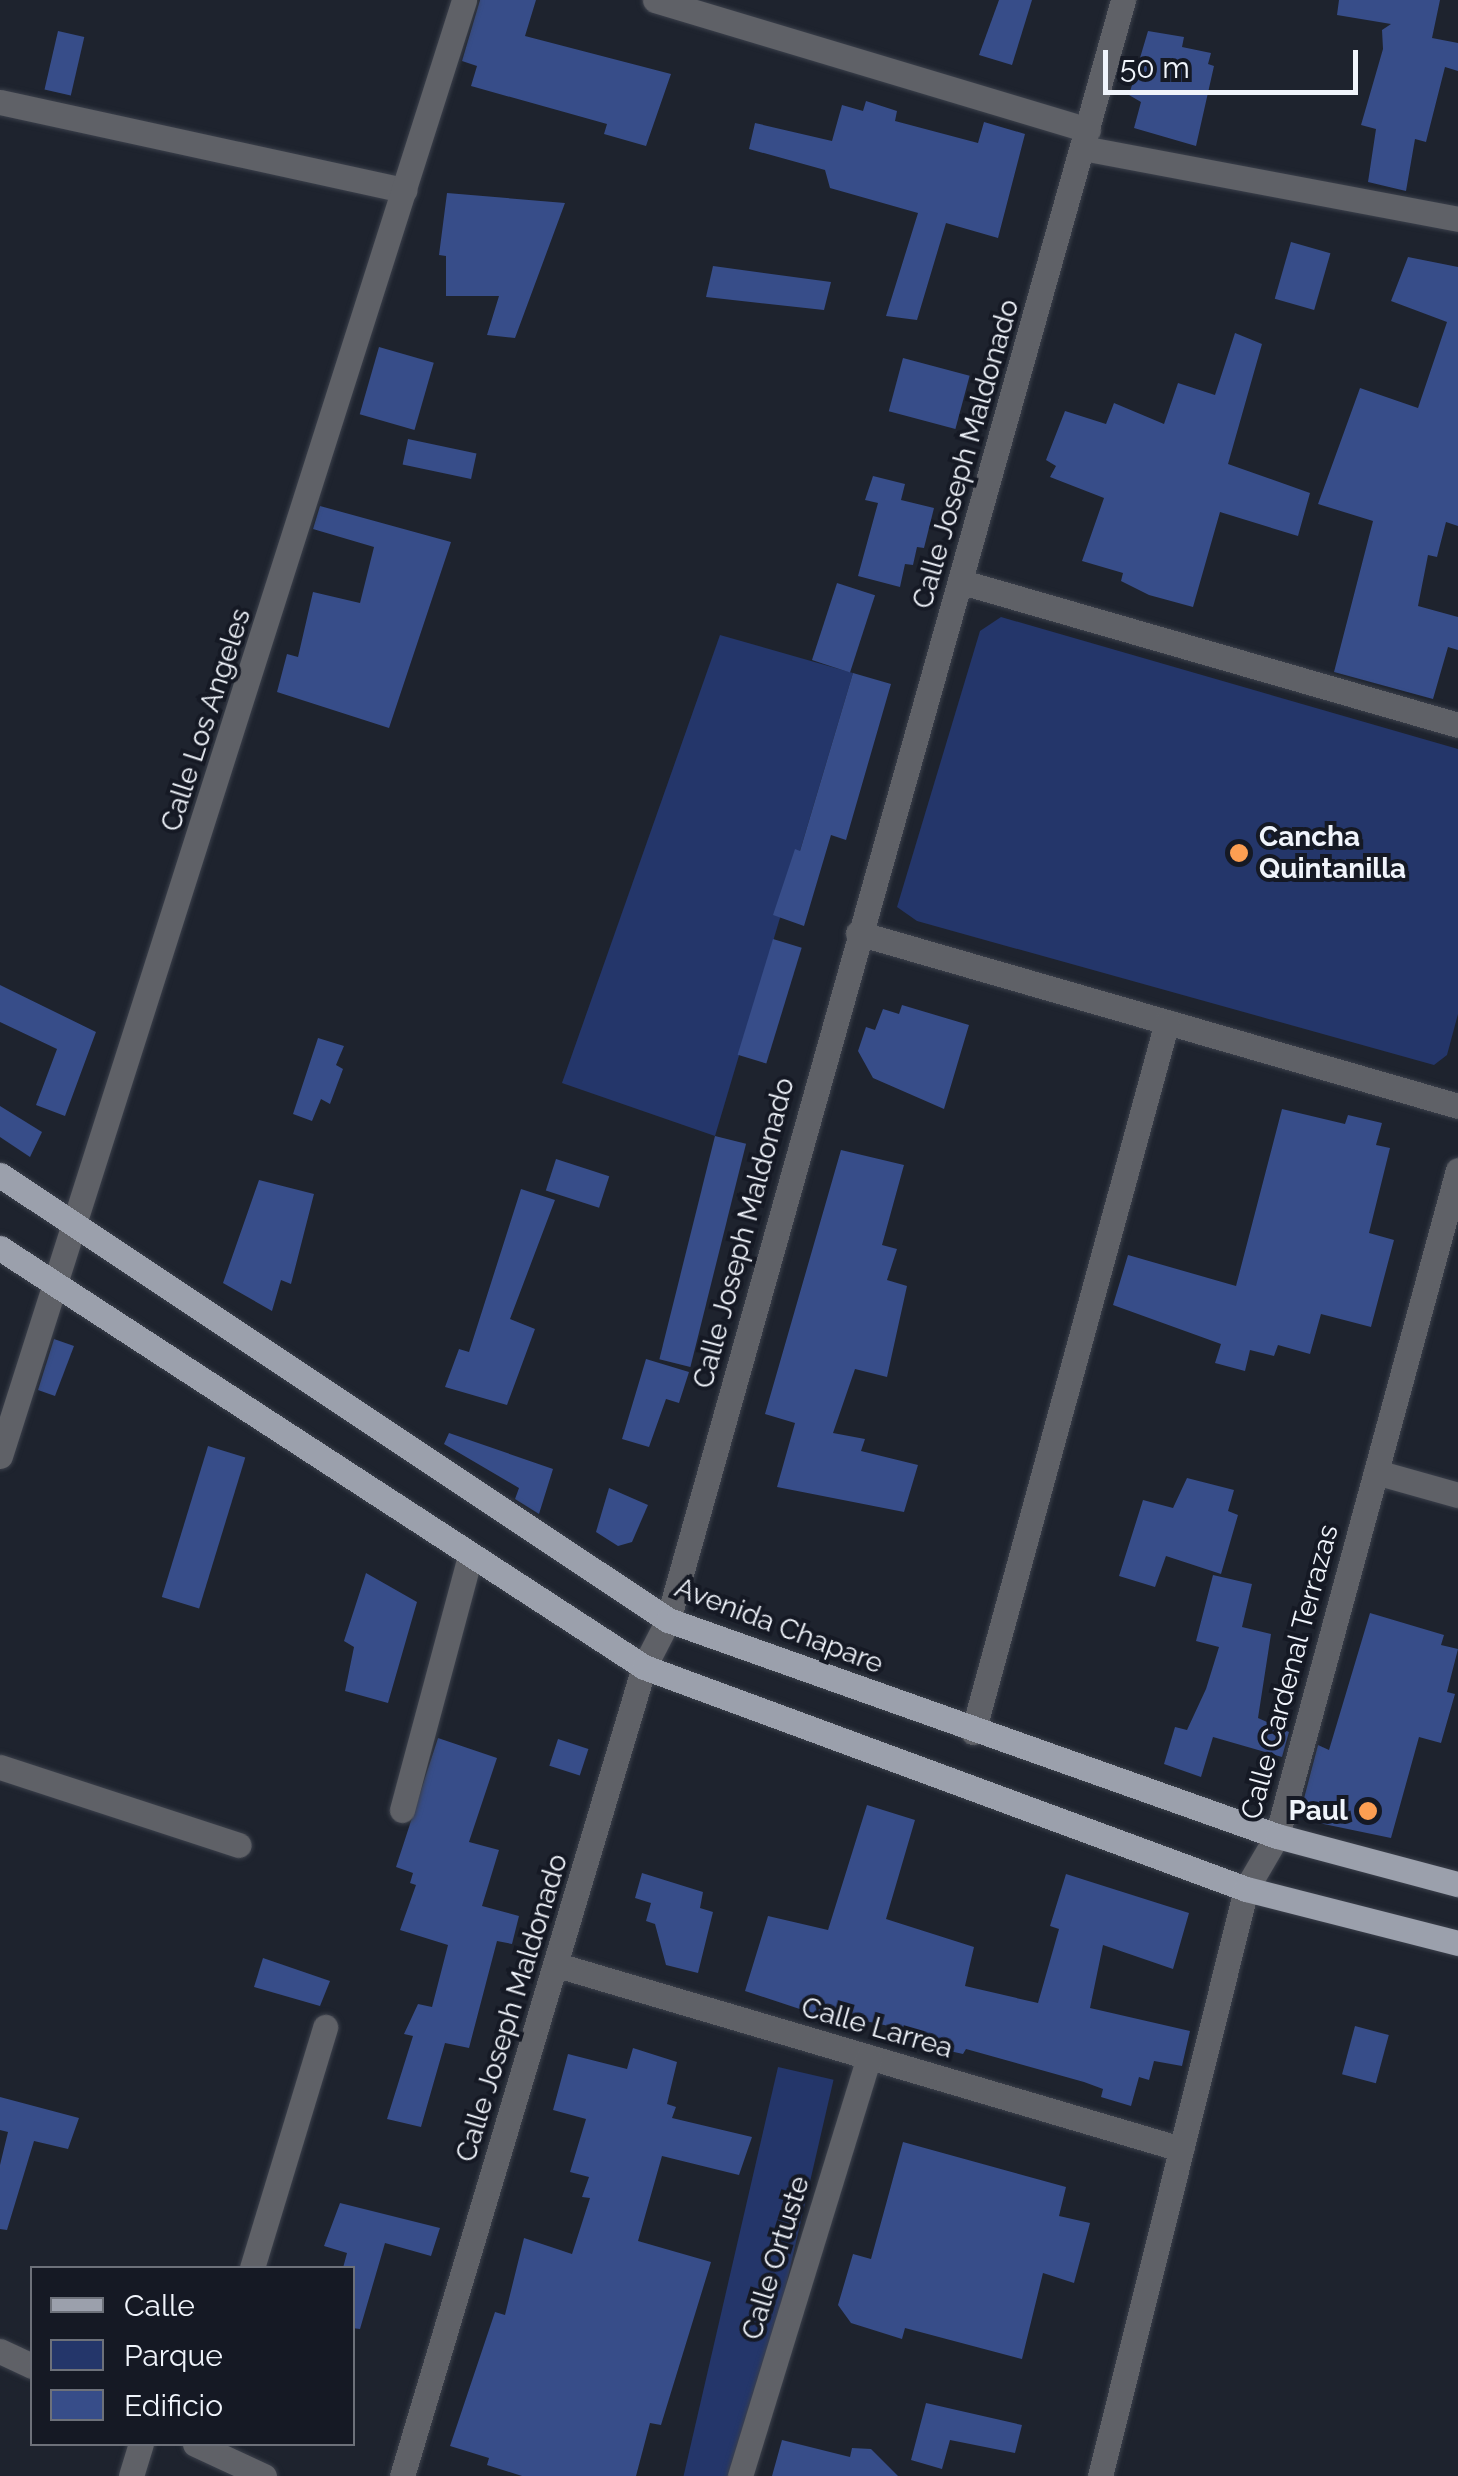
<!DOCTYPE html>
<style>
body{margin:0}
#map{position:relative;width:1458px;height:2476px;overflow:hidden;background:#1e232e;font-family:Raleway,sans-serif}
div>[style]{position:absolute}
.green>*{inset:0;background:#24366a;transform-origin:0 0}
.building>*{inset:0;background:#374d89;transform-origin:0 0}
.roads{filter:drop-shadow(0 0 2px #3b404b) drop-shadow(0 0 2px #3b404b)}
.minor>*{height:25px;margin:-12.5px;padding:0 12.5px;transform-origin:12.5px;border-radius:12.5px;background:#5f6167}
.major>*{height:25px;margin:-12.5px;padding:0 12.5px;transform-origin:12.5px;border-radius:12.5px;background:#9ba0ac}
.dots>*{width:28px;height:28px;translate:-50% -50%;box-sizing:border-box;border:5px solid #151924;border-radius:50%}
span{translate:-50% -50%;white-space:nowrap;text-align:center;line-height:1.15;-webkit-text-stroke:8px #151924;paint-order:stroke}
.street-label{font-size:28px;color:#f0f4fb}
.poi-label{font-size:28px;color:#f0f4fb;font-weight:700}
.left{translate:0 -50%;text-align:left}
.right{translate:-100% -50%;text-align:right}
.legend{position:absolute;left:30px;top:2266px;width:325px;height:180px;box-sizing:border-box;background:#151924;border:2px solid #6d717a;margin:0;padding:12px 18px;list-style:none;font-size:30px;color:#f0f4fb}
.legend li{display:flex;align-items:center;gap:20px;height:50px}
.legend b{width:50px;border:2px solid #6d717a}
.scale{position:absolute;left:1103px;top:50px;width:255px;height:45px;box-sizing:border-box;border:5px solid #f0f4fb;border-top:0;padding-left:12px;font-size:30px;line-height:35px;white-space:nowrap;color:#f0f4fb;-webkit-text-stroke:8px #151924;paint-order:stroke}
</style>
<div id="map">
<div class="green">
<i style="clip-path:polygon(1001px 617px,1458px 749px,1458px 1014px,1447px 1055px,1434px 1065px,917px 921px,897px 907px,980px 631px)"></i>
<i style="clip-path:polygon(720px 635px,853px 673px,715px 1136px,562px 1083px)"></i>
<i style="left:778px;top:2067px;width:57px;height:425px;rotate:13deg"></i>
</div>
<div class="building">
<i style="clip-path:polygon(480px 0,536px 0,525px 36px,671px 74px,646px 146px,604px 134px,607px 124px,471px 86px,477px 66px,462px 61px)"></i>
<i style="clip-path:polygon(999px 0,1032px 0,1012px 65px,979px 55px)"></i>
<i style="clip-path:polygon(1339px 0,1440px 0,1432px 38px,1458px 43px,1458px 71px,1445px 67px,1426px 142px,1415px 139px,1406px 191px,1368px 182px,1376px 129px,1361px 125px,1383px 49px,1382px 30px,1391px 24px,1337px 15px)"></i>
<i style="left:58px;top:31px;width:27px;height:60px;rotate:13deg"></i>
<i style="clip-path:polygon(1148px 31px,1184px 37px,1182px 47px,1211px 53px,1208px 64px,1214px 66px,1196px 146px,1134px 128px,1141px 102px,1129px 95px)"></i>
<i style="clip-path:polygon(866px 101px,897px 111px,895px 121px,978px 143px,984px 122px,1025px 134px,998px 238px,946px 223px,917px 320px,886px 316px,918px 213px,830px 188px,825px 170px,749px 149px,755px 123px,832px 141px,842px 105px,863px 111px)"></i>
<i style="clip-path:polygon(447px 193px,565px 203px,515px 338px,487px 335px,499px 296px,446px 296px,446px 256px,439px 255px)"></i>
<i style="left:1291px;top:242px;width:41px;height:59px;rotate:16deg"></i>
<i style="clip-path:polygon(1408px 257px,1458px 267px,1458px 526px,1446px 522px,1437px 557px,1428px 555px,1418px 606px,1458px 617px,1458px 650px,1448px 647px,1433px 699px,1334px 672px,1373px 521px,1318px 504px,1360px 388px,1418px 408px,1447px 322px,1391px 301px)"></i>
<i style="clip-path:polygon(713px 266px,831px 282px,824px 310px,706px 297px)"></i>
<i style="clip-path:polygon(1235px 333px,1262px 344px,1228px 464px,1310px 493px,1298px 536px,1220px 512px,1193px 607px,1149px 595px,1121px 581px,1123px 573px,1082px 561px,1104px 498px,1050px 477px,1056px 466px,1046px 460px,1065px 411px,1106px 424px,1114px 403px,1164px 424px,1178px 383px,1215px 395px)"></i>
<i style="left:379px;top:347px;width:57px;height:70px;rotate:16deg"></i>
<i style="left:903px;top:358px;width:69px;height:55px;rotate:15deg"></i>
<i style="left:408px;top:439px;width:70px;height:26px;rotate:12deg"></i>
<i style="clip-path:polygon(873px 476px,905px 484px,901px 500px,934px 508px,924px 548px,917px 547px,913px 565px,905px 564px,900px 587px,858px 576px,878px 503px,865px 500px)"></i>
<i style="clip-path:polygon(320px 506px,451px 542px,389px 728px,277px 692px,287px 654px,298px 657px,313px 592px,360px 603px,374px 547px,313px 529px)"></i>
<i style="left:837px;top:583px;width:40px;height:81px;rotate:18deg"></i>
<i style="clip-path:polygon(853px 673px,891px 684px,846px 840px,831px 835px,804px 926px,773px 915px,795px 849px,800px 851px)"></i>
<i style="left:773px;top:939px;width:30px;height:121px;rotate:17deg"></i>
<i style="clip-path:polygon(0 985px,96px 1032px,65px 1116px,36px 1105px,57px 1049px,0 1022px)"></i>
<i style="clip-path:polygon(902px 1005px,969px 1025px,944px 1109px,873px 1078px,858px 1051px,866px 1027px,875px 1030px,883px 1009px,899px 1014px)"></i>
<i style="clip-path:polygon(318px 1038px,344px 1046px,336px 1065px,343px 1069px,330px 1104px,321px 1099px,312px 1121px,293px 1114px)"></i>
<i style="clip-path:polygon(0 1106px,42px 1132px,30px 1157px,0 1137px)"></i>
<i style="clip-path:polygon(1282px 1109px,1345px 1124px,1348px 1115px,1382px 1123px,1376px 1145px,1390px 1148px,1369px 1233px,1394px 1240px,1371px 1327px,1321px 1314px,1310px 1354px,1278px 1345px,1274px 1356px,1250px 1350px,1245px 1371px,1215px 1363px,1221px 1344px,1113px 1305px,1128px 1255px,1236px 1286px)"></i>
<i style="left:715px;top:1136px;width:32px;height:230px;rotate:14deg"></i>
<i style="clip-path:polygon(841px 1150px,904px 1165px,882px 1245px,897px 1249px,887px 1280px,907px 1286px,887px 1377px,855px 1369px,833px 1433px,865px 1439px,861px 1451px,918px 1465px,904px 1512px,777px 1487px,795px 1423px,765px 1414px)"></i>
<i style="left:556px;top:1159px;width:56px;height:33px;rotate:18deg"></i>
<i style="clip-path:polygon(259px 1180px,314px 1194px,291px 1284px,281px 1280px,272px 1311px,223px 1283px)"></i>
<i style="clip-path:polygon(521px 1189px,555px 1200px,510px 1319px,535px 1329px,507px 1405px,445px 1387px,459px 1349px,469px 1352px)"></i>
<i style="clip-path:polygon(54px 1339px,74px 1346px,55px 1396px,38px 1390px)"></i>
<i style="clip-path:polygon(646px 1359px,689px 1372px,679px 1403px,666px 1399px,649px 1447px,622px 1439px)"></i>
<i style="clip-path:polygon(449px 1433px,553px 1469px,539px 1514px,515px 1499px,519px 1488px,444px 1444px)"></i>
<i style="left:208px;top:1446px;width:39px;height:158px;rotate:17deg"></i>
<i style="clip-path:polygon(1187px 1478px,1234px 1490px,1228px 1511px,1238px 1515px,1221px 1574px,1166px 1556px,1155px 1587px,1119px 1576px,1143px 1500px,1173px 1508px)"></i>
<i style="clip-path:polygon(609px 1488px,648px 1505px,632px 1542px,618px 1546px,596px 1532px)"></i>
<i style="clip-path:polygon(366px 1573px,417px 1602px,388px 1703px,345px 1691px,354px 1647px,344px 1641px)"></i>
<i style="clip-path:polygon(1213px 1575px,1252px 1584px,1242px 1627px,1271px 1634px,1258px 1718px,1289px 1732px,1282px 1757px,1213px 1737px,1201px 1777px,1164px 1764px,1175px 1727px,1187px 1730px,1206px 1689px,1219px 1647px,1196px 1641px)"></i>
<i style="clip-path:polygon(1370px 1613px,1444px 1635px,1441px 1645px,1458px 1649px,1447px 1692px,1455px 1694px,1441px 1743px,1419px 1737px,1391px 1838px,1314px 1822px,1303px 1802px,1318px 1745px,1329px 1750px)"></i>
<i style="clip-path:polygon(438px 1738px,497px 1758px,469px 1842px,499px 1850px,482px 1906px,519px 1916px,512px 1944px,497px 1941px,469px 2048px,445px 2043px,421px 2127px,387px 2119px,413px 2036px,404px 2034px,418px 2004px,432px 2007px,448px 1945px,400px 1930px,416px 1885px,410px 1883px,413px 1873px,396px 1867px)"></i>
<i style="left:558px;top:1739px;width:32px;height:28px;rotate:18deg"></i>
<i style="clip-path:polygon(867px 1805px,915px 1820px,886px 1919px,974px 1947px,965px 1986px,1038px 2003px,1059px 1929px,1050px 1926px,1066px 1874px,1189px 1913px,1173px 1969px,1103px 1945px,1090px 2008px,1190px 2031px,1182px 2066px,1154px 2061px,1149px 2080px,1139px 2077px,1131px 2106px,1101px 2097px,1103px 2089px,1084px 2082px,966px 2049px,963px 2054px,901px 2040px,903px 2029px,851px 2018px,848px 2025px,745px 1991px,768px 1916px,828px 1930px)"></i>
<i style="clip-path:polygon(642px 1873px,703px 1892px,700px 1908px,713px 1912px,698px 1973px,666px 1965px,655px 1924px,646px 1921px,651px 1903px,635px 1898px)"></i>
<i style="clip-path:polygon(263px 1958px,330px 1981px,320px 2006px,254px 1987px)"></i>
<i style="left:1355px;top:2026px;width:35px;height:50px;rotate:15deg"></i>
<i style="clip-path:polygon(633px 2048px,677px 2062px,667px 2104px,676px 2107px,672px 2118px,752px 2137px,739px 2175px,662px 2156px,638px 2241px,711px 2262px,661px 2425px,650px 2423px,636px 2476px,522px 2476px,487px 2465px,489px 2458px,450px 2446px,495px 2312px,505px 2315px,524px 2238px,572px 2254px,590px 2198px,582px 2197px,589px 2177px,570px 2172px,586px 2119px,553px 2110px,568px 2054px,627px 2069px)"></i>
<i style="clip-path:polygon(0 2097px,79px 2118px,68px 2149px,34px 2141px,7px 2230px,0 2229px,0 2165px,8px 2132px,0 2130px)"></i>
<i style="clip-path:polygon(903px 2142px,1066px 2187px,1059px 2216px,1090px 2223px,1074px 2283px,1043px 2273px,1022px 2359px,905px 2328px,902px 2339px,851px 2323px,838px 2305px,853px 2254px,871px 2259px)"></i>
<i style="clip-path:polygon(340px 2203px,440px 2228px,431px 2256px,385px 2243px,360px 2329px,352px 2328px,352px 2268px,343px 2268px,347px 2253px,324px 2246px)"></i>
<i style="clip-path:polygon(926px 2403px,1022px 2425px,1015px 2453px,950px 2440px,942px 2469px,911px 2460px)"></i>
<i style="clip-path:polygon(782px 2440px,850px 2457px,852px 2448px,871px 2449px,898px 2476px,772px 2476px)"></i>
</div>
<div class="roads">
<div class="minor">
<i style="left:655px;top:0;width:452px;rotate:16.7deg"></i>
<i style="left:0;top:102px;width:414px;rotate:12.3deg"></i>
<i style="left:1083px;top:148px;width:382px;rotate:10.7deg"></i>
<i style="left:962px;top:582px;width:516px;rotate:16.08deg"></i>
<i style="left:858px;top:933px;width:624px;rotate:16.08deg"></i>
<i style="left:0;top:1456px;width:1528px;rotate:-72.32deg"></i>
<i style="left:1376px;top:1472px;width:85px;rotate:15.7deg"></i>
<i style="left:973px;top:1732px;width:736px;rotate:-74.72deg"></i>
<i style="left:0;top:1767px;width:251px;rotate:18.1deg"></i>
<i style="left:402px;top:1810px;width:262px;rotate:-75deg"></i>
<i style="left:557px;top:1965px;width:651px;rotate:16.43deg"></i>
<i style="left:252px;top:2268px;width:252px;rotate:-73.1deg"></i>
<i style="left:0;top:2351px;width:35px;rotate:25deg"></i>
<i style="left:195px;top:2444px;width:76px;rotate:24.9deg"></i>
<i style="left:131px;top:2476px;width:34px;rotate:-73deg"></i>
<i style="left:402px;top:2476px;width:844px;rotate:-73.35deg"></i>
<i style="left:644px;top:1667px;width:53px;rotate:-62.9deg"></i>
<i style="left:668px;top:1620px;width:1683px;rotate:-74.31deg"></i>
<i style="left:740px;top:2476px;width:438px;rotate:-72.9deg"></i>
<i style="left:1100px;top:2476px;width:605px;rotate:-76.03deg"></i>
<i style="left:1246px;top:1889px;width:61px;rotate:-59.7deg"></i>
<i style="left:1277px;top:1836px;width:690px;rotate:-74.8deg"></i>
</div>
<div class="major">
<i style="left:0;top:1175px;width:803px;rotate:33.67deg"></i>
<i style="left:668px;top:1620px;width:646px;rotate:19.53deg"></i>
<i style="left:1277px;top:1836px;width:187px;rotate:14.9deg"></i>
<i style="left:0;top:1248px;width:768px;rotate:33.05deg"></i>
<i style="left:644px;top:1667px;width:642px;rotate:20.24deg"></i>
<i style="left:1246px;top:1889px;width:219px;rotate:14.3deg"></i>
</div>
</div>
<div class="dots">
<i style="left:1239px;top:853px;background:#fc9e52"></i>
<i style="left:1368px;top:1811px;background:#fc9e52"></i>
</div>
<div class="street-label">
<span style="left:966px;top:454px;rotate:-74deg">Calle Joseph Maldonado</span>
<span style="left:206px;top:720px;rotate:-72deg">Calle Los Angeles</span>
<span style="left:744px;top:1233px;rotate:-75deg">Calle Joseph Maldonado</span>
<span style="left:779px;top:1626px;rotate:21deg">Avenida Chapare</span>
<span style="left:1290px;top:1672px;rotate:-75deg">Calle Cardenal Terrazas</span>
<span style="left:512px;top:2008px;rotate:-73deg">Calle Joseph Maldonado</span>
<span style="left:877px;top:2028px;rotate:16deg">Calle Larrea</span>
<span style="left:776px;top:2258px;rotate:-73deg">Calle Ortuste</span>
</div>
<div class="poi-label">
<span class="left" style="left:1259px;top:853px">Cancha<br>Quintanilla</span>
<span class="right" style="left:1348px;top:1811px">Paul</span>
</div>
<ul class="legend">
<li><b style="height:12px;background:#9ba0ac"></b>Calle</li>
<li><b style="height:28px;background:#24366a"></b>Parque</li>
<li><b style="height:28px;background:#374d89"></b>Edificio</li>
</ul>
<div class="scale">50 m</div>
</div>
